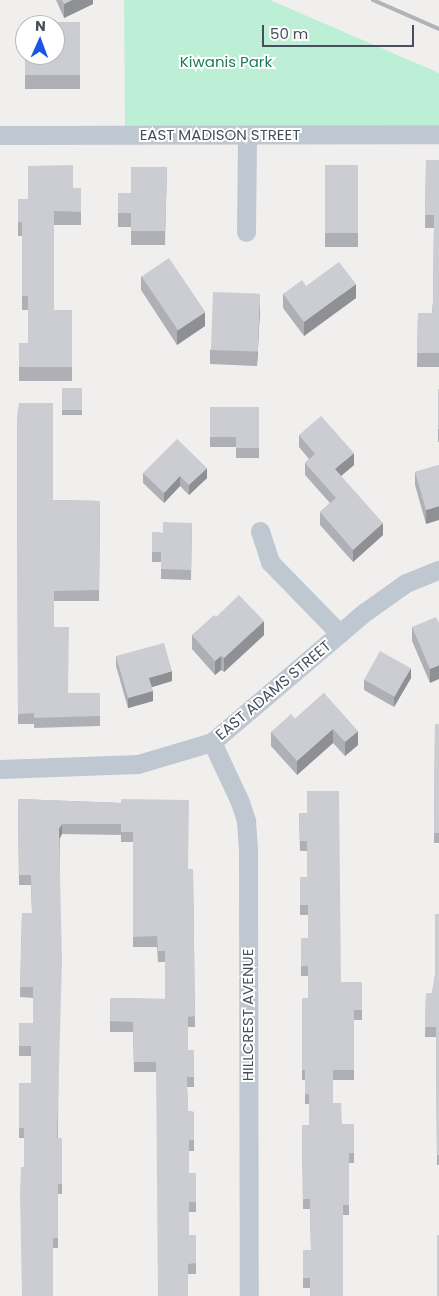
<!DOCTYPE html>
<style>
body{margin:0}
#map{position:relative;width:439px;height:1296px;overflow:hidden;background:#f1efee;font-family:Poppins,sans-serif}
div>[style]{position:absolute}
.green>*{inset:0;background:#bdefd7}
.minor>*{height:19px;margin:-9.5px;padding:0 9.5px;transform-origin:9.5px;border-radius:9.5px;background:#bfc7d1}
.rail>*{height:4px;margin:-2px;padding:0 2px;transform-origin:2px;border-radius:2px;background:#b1b3b9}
.wall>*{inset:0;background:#afb0b5;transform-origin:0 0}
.shaded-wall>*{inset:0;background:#8e9094}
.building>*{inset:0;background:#cbcdd3;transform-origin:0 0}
span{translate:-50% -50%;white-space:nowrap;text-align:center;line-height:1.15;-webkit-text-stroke:4px #fff;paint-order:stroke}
.park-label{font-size:15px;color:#177e58}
.street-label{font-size:15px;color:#474f5c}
.north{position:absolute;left:15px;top:15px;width:50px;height:50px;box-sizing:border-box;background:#fff;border:1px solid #b5b9be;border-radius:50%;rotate:2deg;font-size:14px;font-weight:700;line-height:20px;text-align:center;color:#474f5c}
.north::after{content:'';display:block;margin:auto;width:18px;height:22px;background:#1956e1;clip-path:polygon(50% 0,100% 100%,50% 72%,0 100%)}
.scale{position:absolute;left:262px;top:25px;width:152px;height:22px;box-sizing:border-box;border:2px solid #474f5c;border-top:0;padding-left:6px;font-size:15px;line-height:18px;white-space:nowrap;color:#474f5c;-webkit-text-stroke:4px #fff;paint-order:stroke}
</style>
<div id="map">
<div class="green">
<i style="clip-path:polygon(124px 0,270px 0,439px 73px,439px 126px,125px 126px)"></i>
</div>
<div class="minor">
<i style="left:0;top:135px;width:439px;rotate:-0.1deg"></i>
<i style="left:246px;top:232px;width:97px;rotate:-89.4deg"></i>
<i style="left:260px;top:531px;width:33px;rotate:72deg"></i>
<i style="left:270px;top:562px;width:100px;rotate:45.8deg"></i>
<i style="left:212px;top:742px;width:66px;rotate:65deg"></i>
<i style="left:240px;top:802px;width:20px;rotate:72deg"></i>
<i style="left:246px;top:821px;width:30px;rotate:86deg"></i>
<i style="left:248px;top:851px;width:445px;rotate:89.9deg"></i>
<i style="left:0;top:769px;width:138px;rotate:-2.1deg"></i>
<i style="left:138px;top:764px;width:77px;rotate:-16.6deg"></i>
<i style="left:212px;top:742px;width:201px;rotate:-40.4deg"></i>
<i style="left:365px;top:612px;width:50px;rotate:-35.3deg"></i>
<i style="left:406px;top:583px;width:35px;rotate:-22deg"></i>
</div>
<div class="rail">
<i style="left:373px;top:0;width:72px;rotate:23.7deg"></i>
</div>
<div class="wall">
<i style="clip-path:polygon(56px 0,93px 0,93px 4px,64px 18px)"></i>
<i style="clip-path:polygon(80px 22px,80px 89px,25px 89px,25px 53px,55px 55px)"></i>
<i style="clip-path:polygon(426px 160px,439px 160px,439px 367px,417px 367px,418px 313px,432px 313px,433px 302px,434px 228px,425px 228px)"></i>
<i style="left:325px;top:165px;width:33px;height:82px"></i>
<i style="clip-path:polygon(167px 167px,165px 245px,131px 245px,131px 227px,118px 227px,118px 213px,131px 193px)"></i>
<i style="clip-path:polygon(73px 188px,81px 188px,81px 225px,54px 225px,54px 310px,72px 310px,72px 381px,19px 381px,19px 343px,28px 343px,28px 310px,22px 310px,22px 236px,18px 236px,18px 213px,28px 199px)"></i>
<i style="clip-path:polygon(141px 276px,205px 326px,177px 345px,141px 290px)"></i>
<i style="clip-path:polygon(306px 286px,356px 298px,304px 336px,283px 308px,283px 294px)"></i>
<i style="clip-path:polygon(260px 308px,257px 366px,210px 364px,210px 350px)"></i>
<i style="left:62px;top:388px;width:20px;height:27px"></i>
<i style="left:438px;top:389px;width:1px;height:53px"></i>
<i style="clip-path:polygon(210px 407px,259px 407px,259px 458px,236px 458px,236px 447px,210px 447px)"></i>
<i style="clip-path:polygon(17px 417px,53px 500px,100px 501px,99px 601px,54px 601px,54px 627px,68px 693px,100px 693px,100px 726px,34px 728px,34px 724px,18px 724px)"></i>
<i style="clip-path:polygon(299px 435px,354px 465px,341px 476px,383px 535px,353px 562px,320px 525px,320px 512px,330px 503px,305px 475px,305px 463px,309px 459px,299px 447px)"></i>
<i style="clip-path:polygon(439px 465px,426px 524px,415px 485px,415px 472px)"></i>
<i style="clip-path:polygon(143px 473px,207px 478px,189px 495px,180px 486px,164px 503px,143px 483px)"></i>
<i style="clip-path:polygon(192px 523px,191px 580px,161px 579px,161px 562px,152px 562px,152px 532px,163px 533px)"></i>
<i style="clip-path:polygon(216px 617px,264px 635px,224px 672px,221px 670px,215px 675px,192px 649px,192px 635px)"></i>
<i style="clip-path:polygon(439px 623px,430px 683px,412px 641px,412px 627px)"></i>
<i style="clip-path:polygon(116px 656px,172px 681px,152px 687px,153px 701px,128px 708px,116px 666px)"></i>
<i style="clip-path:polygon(411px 678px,394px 707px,364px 690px,364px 680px)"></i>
<i style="clip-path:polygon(324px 693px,358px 745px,345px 756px,333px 743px,297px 775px,271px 746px,271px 732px,295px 719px)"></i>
<i style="clip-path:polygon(435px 724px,439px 724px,439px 843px,434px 843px)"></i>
<i style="clip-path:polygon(18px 799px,121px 803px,188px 869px,193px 869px,195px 1027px,188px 1027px,188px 1050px,194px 1050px,194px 1087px,187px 1087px,188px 1111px,194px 1112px,194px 1151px,189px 1151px,189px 1173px,196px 1173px,196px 1212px,189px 1212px,189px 1235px,196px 1235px,196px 1274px,188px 1274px,156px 1072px,134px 1072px,133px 1032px,110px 1032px,110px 998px,165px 999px,165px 962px,158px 962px,157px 947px,133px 947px,133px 842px,121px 842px,121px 835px,62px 834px,60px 839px,58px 1138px,62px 1138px,62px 1194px,58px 1194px,58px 1248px,53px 1248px,24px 1167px,24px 1138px,19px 1138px,19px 1083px,31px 1083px,31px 1056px,19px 1056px,19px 1023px,33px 1023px,33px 998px,20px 997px,22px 913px,32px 913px,31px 885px,19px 885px)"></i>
<i style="clip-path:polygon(299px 813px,307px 813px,341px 982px,362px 982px,362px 1020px,354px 1020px,354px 1080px,333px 1080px,333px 1103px,342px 1124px,354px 1124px,354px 1163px,349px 1163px,349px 1215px,343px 1215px,310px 1288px,303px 1288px,303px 1250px,311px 1250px,310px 1209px,303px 1209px,302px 1125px,309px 1125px,309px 1104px,305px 1104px,305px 1080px,302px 1080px,302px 998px,308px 998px,308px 976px,301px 976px,301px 938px,308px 938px,308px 915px,300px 915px,300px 877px,307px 877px,307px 851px,300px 851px)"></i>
<i style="clip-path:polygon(439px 914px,439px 1165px,437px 1165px,436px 1037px,425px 1037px,426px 993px,432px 993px,435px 975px)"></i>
</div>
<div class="shaded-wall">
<i style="clip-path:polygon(72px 0,93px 0,93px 4px,64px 18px,64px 4px)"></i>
<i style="clip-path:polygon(356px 284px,356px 298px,304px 336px,304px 322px)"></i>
<i style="clip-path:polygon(260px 294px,260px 308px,257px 366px,257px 353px)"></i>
<i style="clip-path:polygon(205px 312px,205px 326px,177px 345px,177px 331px)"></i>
<i style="clip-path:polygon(354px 453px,354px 465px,335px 481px,335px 469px)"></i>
<i style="clip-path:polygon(207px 468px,207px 478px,189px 495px,189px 485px)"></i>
<i style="clip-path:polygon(180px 476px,180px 486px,164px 503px,164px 493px)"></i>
<i style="clip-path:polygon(439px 506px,439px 520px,426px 524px,426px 510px)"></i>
<i style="clip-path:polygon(383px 523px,383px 535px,353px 562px,353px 550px)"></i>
<i style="clip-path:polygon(264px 621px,264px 635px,224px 672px,224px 658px)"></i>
<i style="clip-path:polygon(221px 656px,221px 670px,215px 675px,215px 661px)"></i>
<i style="clip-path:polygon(439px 665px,439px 679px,430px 683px,430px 669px)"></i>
<i style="clip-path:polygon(411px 668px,411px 678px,394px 707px,394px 697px)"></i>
<i style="clip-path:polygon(172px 671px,172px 681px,149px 688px,149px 678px)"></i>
<i style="clip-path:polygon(153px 691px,153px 701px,128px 708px,128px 698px)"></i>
<i style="clip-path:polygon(333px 729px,333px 743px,297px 775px,297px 761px)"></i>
<i style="clip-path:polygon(358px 731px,358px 745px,345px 756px,345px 742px)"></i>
<i style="clip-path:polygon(62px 824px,62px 834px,59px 839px,59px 829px)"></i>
</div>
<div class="building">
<i style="clip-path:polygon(62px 0,72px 0,64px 4px)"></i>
<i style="clip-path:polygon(48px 22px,80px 22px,80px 75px,25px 75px,25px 53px,25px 55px,55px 55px,55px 25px,48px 25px)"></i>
<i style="clip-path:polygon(426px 160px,439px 160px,439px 353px,417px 353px,418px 313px,432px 313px,433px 302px,434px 215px,425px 215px)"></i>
<i style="clip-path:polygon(73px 165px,73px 188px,81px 188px,81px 212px,54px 211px,54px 310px,72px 310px,72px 367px,19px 367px,19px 343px,28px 343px,28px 296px,22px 296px,22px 222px,18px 222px,18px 199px,28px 199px,28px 166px)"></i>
<i style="left:325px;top:165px;width:33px;height:68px"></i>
<i style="clip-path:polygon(131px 167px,167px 167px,165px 231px,131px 231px,131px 213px,118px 213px,118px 193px,131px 193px)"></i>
<i style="left:169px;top:258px;width:65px;height:33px;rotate:56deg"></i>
<i style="clip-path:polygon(339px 262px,356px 284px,304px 322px,283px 294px,302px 280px,306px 286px)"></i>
<i style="left:213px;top:292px;width:47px;height:58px;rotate:2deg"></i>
<i style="left:62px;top:388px;width:20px;height:22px"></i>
<i style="left:438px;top:389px;width:1px;height:40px"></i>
<i style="clip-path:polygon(19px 403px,53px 403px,53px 500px,100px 501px,99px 590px,54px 591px,54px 627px,69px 627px,68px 693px,100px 693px,100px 716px,34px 718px,34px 713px,18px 714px,17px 417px)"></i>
<i style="clip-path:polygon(210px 407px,259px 407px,259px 448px,236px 448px,236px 437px,210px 437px)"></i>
<i style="clip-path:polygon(321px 416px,354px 453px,335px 469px,383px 523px,353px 550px,320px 512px,336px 498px,305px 463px,315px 454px,299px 435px)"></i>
<i style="clip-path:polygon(177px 439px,207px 468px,189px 485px,180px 476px,164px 493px,143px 473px)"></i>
<i style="clip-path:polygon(439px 465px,439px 506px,426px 510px,415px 472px)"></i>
<i style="clip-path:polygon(163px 522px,192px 523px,191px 570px,161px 569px,161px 552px,152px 552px,152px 532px,163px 533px)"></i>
<i style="clip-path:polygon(239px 595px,264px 621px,224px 658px,221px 656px,215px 661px,192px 635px,214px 615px,216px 617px)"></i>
<i style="clip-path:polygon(436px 617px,439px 623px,439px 665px,430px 669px,412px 627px)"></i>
<i style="clip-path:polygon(164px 643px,172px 671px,149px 678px,153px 691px,128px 698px,116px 656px)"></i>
<i style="left:380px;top:651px;width:35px;height:33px;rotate:29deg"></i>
<i style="clip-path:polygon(324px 693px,358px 731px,345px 742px,333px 729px,297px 761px,271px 732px,291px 714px,295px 719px)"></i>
<i style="clip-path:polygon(435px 724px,439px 724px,439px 833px,434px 833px)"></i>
<i style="clip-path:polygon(307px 791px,339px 791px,341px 982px,362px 982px,362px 1010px,354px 1010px,354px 1070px,333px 1070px,333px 1103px,341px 1103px,342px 1124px,354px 1124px,354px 1153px,349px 1153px,349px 1205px,343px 1205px,343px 1296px,310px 1296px,310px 1278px,303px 1278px,303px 1250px,311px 1250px,310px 1199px,303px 1199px,302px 1125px,309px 1125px,309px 1094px,305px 1094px,305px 1070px,302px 1070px,302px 998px,308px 998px,308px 966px,301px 966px,301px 938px,308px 938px,308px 905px,300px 905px,300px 877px,307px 877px,307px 841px,300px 841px,299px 813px,307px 813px)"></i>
<i style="clip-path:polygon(18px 799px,121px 803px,121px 799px,189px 800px,188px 869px,193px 869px,195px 1016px,188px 1017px,188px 1050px,194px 1050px,194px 1077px,187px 1077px,188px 1111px,194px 1112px,194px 1140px,189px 1140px,189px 1173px,196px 1173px,196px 1202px,189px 1202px,189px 1235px,196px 1235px,196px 1263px,188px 1264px,188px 1296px,158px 1296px,156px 1062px,134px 1062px,133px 1022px,110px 1021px,110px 998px,165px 999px,165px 951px,158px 951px,157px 936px,133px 937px,133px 832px,121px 832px,121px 824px,62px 824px,59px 829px,62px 961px,57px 1138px,62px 1138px,62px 1184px,58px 1184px,58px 1238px,53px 1238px,53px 1296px,22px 1296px,20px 1194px,21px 1167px,24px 1167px,24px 1128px,19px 1128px,19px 1083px,31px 1083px,31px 1046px,19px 1046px,19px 1023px,33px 1023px,33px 987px,20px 987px,22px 913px,32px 913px,31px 875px,19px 875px)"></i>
<i style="clip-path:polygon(435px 914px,439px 914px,439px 1155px,437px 1155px,436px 1027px,425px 1027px,426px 993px,432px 993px,435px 975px)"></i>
<i style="left:437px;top:1235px;width:2px;height:61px"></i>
</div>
<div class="park-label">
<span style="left:226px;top:62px">Kiwanis Park</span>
</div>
<div class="street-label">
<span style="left:220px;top:135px">EAST MADISON STREET</span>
<span style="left:273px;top:690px;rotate:-40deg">EAST ADAMS STREET</span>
<span style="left:248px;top:1015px;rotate:-90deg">HILLCREST AVENUE</span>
</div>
<div class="north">N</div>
<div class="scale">50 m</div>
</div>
